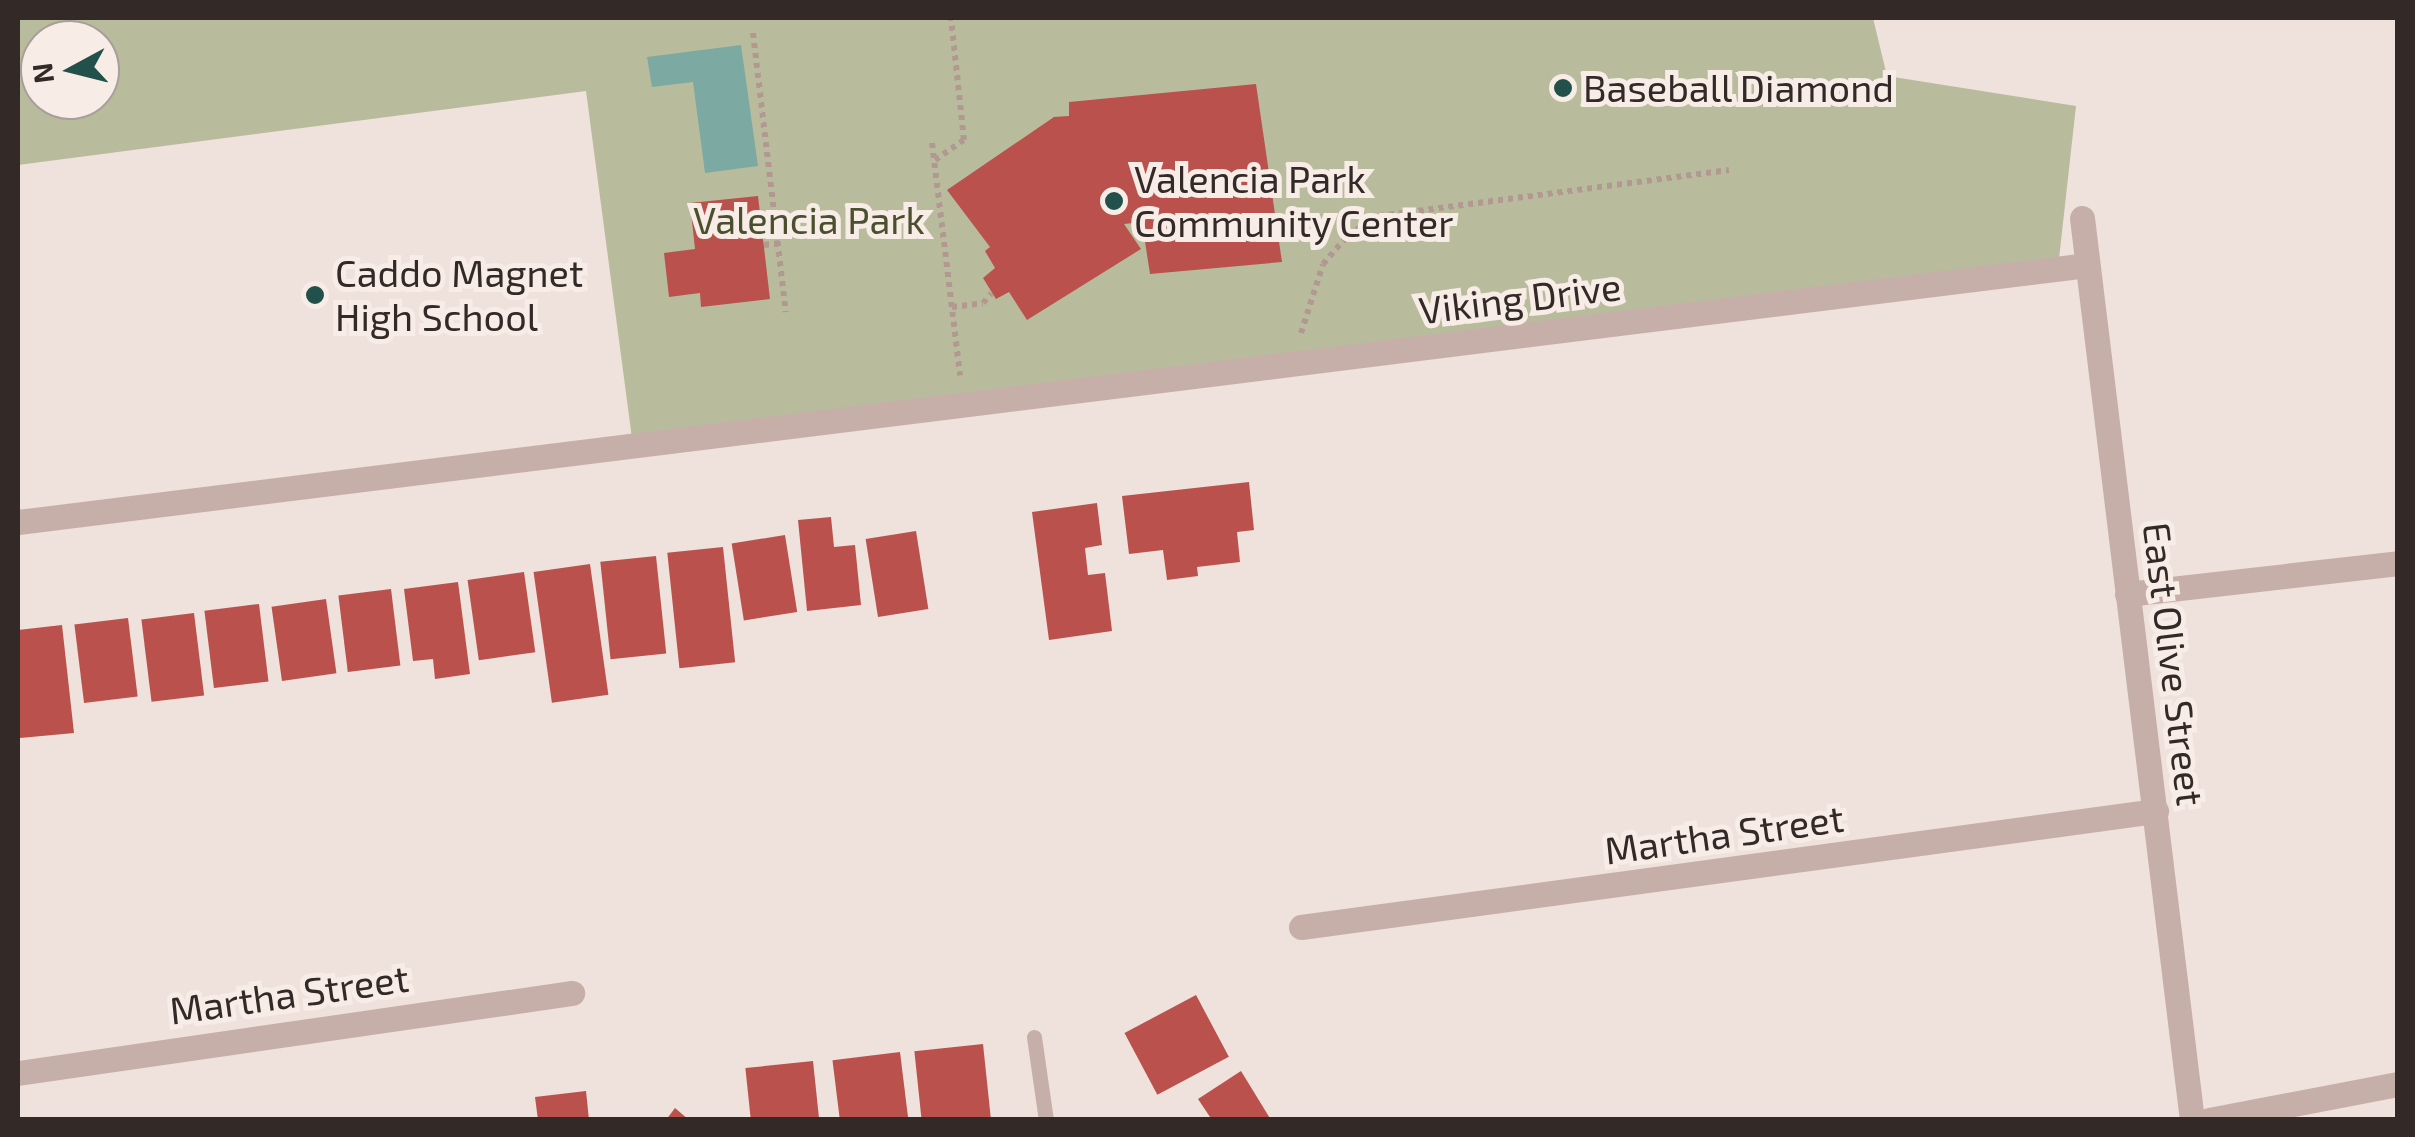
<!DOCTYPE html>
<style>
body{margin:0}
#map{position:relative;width:2415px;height:1137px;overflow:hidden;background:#efe1db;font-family:"Exo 2",sans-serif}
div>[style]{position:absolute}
.green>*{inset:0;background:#b8bc9c}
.water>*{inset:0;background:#7ca9a2}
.building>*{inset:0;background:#ba514d;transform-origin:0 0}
.path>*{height:6px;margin-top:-3px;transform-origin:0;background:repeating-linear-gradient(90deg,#b19992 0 5px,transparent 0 10px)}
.service>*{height:15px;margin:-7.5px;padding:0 7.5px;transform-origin:7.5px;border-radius:7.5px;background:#c6afa8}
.minor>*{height:25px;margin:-12.5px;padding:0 12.5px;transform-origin:12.5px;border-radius:12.5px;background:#c6afa8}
.dots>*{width:28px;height:28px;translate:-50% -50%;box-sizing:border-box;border:5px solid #f7ece6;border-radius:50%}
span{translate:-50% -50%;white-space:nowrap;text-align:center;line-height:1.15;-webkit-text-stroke:10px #f7ece6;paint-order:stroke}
.poi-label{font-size:38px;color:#332927}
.left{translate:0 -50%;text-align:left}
.park-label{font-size:38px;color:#4a4f2e}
.street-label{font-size:38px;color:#332927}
.frame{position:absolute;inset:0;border:20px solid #332927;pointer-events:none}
.north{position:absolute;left:20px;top:20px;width:100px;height:100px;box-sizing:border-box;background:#f7ece6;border:2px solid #a99e9a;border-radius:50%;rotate:263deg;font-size:28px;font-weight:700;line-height:40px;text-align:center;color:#332927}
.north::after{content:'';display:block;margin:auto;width:35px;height:45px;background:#21514a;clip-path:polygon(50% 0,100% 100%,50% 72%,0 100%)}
</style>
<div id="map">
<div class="green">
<i style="clip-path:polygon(evenodd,18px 18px,1873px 18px,1887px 76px,2076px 106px,2058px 268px,633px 446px,586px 91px,18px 165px,18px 18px,40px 40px,100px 40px,100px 100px,40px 100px,40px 40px)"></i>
</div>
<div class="water">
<i style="clip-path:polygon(741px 45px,758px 166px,705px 173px,693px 82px,652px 87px,647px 57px)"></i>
</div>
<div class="building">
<i style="clip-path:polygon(1256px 84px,1282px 262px,1150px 274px,1142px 222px,1124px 224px,1141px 249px,1027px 320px,1009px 292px,996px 299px,983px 278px,995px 268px,985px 251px,990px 247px,947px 190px,1054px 117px,1069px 116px,1069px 102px)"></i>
<i style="clip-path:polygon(758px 196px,770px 299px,701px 307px,700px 293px,669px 297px,664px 253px,695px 249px,690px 203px)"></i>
<i style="clip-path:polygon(1249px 482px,1254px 530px,1237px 532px,1240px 562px,1197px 567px,1198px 576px,1167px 580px,1163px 550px,1129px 554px,1122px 496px)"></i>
<i style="clip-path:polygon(1097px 503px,1102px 545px,1085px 548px,1088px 575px,1105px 573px,1112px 631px,1049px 640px,1032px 512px)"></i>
<i style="clip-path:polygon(831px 517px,834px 547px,855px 545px,861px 605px,807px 611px,798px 520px)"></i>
<i style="left:916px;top:531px;width:79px;height:51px;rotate:81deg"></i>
<i style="left:785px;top:535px;width:78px;height:54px;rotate:81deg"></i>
<i style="left:723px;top:547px;width:116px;height:56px;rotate:84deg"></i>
<i style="left:656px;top:556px;width:98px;height:56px;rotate:84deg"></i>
<i style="left:590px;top:564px;width:132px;height:57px;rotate:82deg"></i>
<i style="left:524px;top:572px;width:81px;height:57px;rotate:82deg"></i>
<i style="clip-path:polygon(458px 582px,470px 674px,435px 679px,433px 659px,413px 661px,404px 589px)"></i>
<i style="left:391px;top:589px;width:77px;height:53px;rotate:83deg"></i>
<i style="left:326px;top:599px;width:75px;height:55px;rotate:82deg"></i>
<i style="left:259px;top:604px;width:78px;height:55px;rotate:83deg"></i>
<i style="left:194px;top:613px;width:83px;height:53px;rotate:83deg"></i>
<i style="left:128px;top:618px;width:79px;height:54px;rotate:83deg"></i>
<i style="clip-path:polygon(62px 625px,74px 733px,20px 738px,18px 630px)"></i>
<i style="left:1196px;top:995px;width:70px;height:81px;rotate:62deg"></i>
<i style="left:983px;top:1044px;width:76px;height:69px;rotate:84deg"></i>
<i style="left:900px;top:1052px;width:68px;height:68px;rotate:83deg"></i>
<i style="left:813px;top:1061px;width:59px;height:68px;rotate:84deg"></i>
<i style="clip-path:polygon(1241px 1071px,1271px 1120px,1212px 1120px,1198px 1099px)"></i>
<i style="clip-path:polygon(586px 1091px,589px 1120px,538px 1120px,535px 1097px)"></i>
<i style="clip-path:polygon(675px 1108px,689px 1120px,666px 1120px)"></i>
</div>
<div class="path">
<i style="left:753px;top:33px;width:281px;rotate:83.3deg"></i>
<i style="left:932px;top:143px;width:234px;rotate:83.1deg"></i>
<i style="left:935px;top:160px;width:35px;rotate:-35deg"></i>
<i style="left:964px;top:140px;width:123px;rotate:-96.1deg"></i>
<i style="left:764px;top:245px;width:16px;rotate:-7deg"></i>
<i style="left:952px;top:307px;width:31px;rotate:-7deg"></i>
<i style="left:983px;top:303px;width:13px;rotate:-48deg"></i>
<i style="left:1301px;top:333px;width:72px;rotate:-72.3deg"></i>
<i style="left:1323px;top:264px;width:38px;rotate:-49deg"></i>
<i style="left:1348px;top:235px;width:36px;rotate:-32deg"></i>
<i style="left:1379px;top:216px;width:353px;rotate:-7.5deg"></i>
</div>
<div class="service">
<i style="left:1034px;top:1037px;width:84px;rotate:81.8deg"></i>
</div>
<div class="minor">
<i style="left:2082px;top:218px;width:909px;rotate:83.05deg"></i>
<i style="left:18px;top:522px;width:2085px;rotate:-7.08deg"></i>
<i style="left:2127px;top:594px;width:273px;rotate:-6.5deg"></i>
<i style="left:1301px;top:927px;width:863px;rotate:-7.73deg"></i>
<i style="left:18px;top:1073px;width:560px;rotate:-8.22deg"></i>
<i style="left:2209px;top:1120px;width:192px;rotate:-10.8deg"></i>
</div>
<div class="dots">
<i style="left:1563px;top:88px;background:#21514a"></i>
<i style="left:1114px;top:201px;background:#21514a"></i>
<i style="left:315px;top:295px;background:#21514a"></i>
</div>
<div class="poi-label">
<span class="left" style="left:1583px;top:88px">Baseball Diamond</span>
<span class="left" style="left:1134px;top:201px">Valencia Park<br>Community Center</span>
<span class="left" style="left:335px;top:295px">Caddo Magnet<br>High School</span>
</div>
<div class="park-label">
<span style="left:809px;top:220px">Valencia Park</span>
</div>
<div class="street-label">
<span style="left:1520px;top:298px;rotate:-7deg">Viking Drive</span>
<span style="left:2174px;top:664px;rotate:83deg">East Olive Street</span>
<span style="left:1724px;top:834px;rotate:-8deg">Martha Street</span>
<span style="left:289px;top:994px;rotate:-8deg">Martha Street</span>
</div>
<div class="frame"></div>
<div class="north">N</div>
</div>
